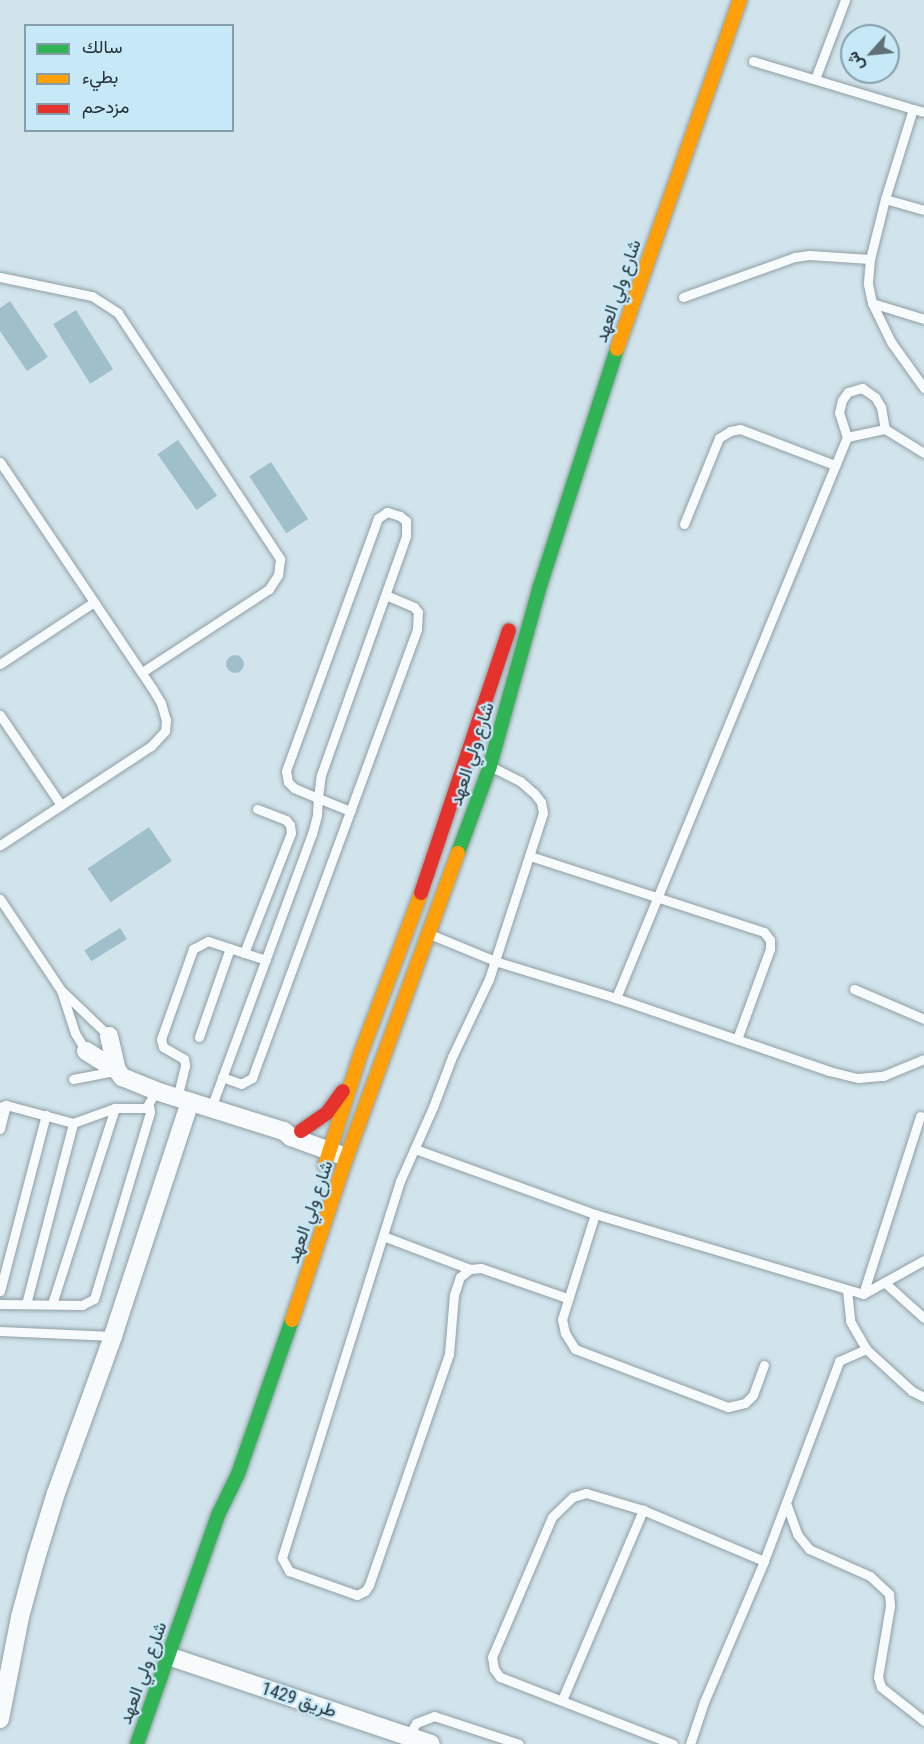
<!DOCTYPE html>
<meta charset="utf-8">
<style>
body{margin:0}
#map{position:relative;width:924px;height:1744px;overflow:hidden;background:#d1e4ec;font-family:"Roboto Condensed",Vazirmatn,sans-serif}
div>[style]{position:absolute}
.building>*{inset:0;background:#9fbfca;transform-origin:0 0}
.round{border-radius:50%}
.roads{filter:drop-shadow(0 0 2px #909ea4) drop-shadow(0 0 2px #909ea4)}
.lane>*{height:9px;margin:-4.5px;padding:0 4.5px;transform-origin:4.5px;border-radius:4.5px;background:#f8fbfc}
.street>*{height:18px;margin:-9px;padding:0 9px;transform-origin:9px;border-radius:9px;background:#f8fbfc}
.fast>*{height:14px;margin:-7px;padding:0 7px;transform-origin:7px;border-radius:7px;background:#30b455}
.slow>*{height:14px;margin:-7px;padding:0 7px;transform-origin:7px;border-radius:7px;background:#ff9f0a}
.jam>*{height:14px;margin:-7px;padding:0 7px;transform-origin:7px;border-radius:7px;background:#e5322d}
span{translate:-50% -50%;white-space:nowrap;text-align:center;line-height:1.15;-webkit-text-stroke:4.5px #c6e8f7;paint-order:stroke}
.street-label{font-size:18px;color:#233036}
.legend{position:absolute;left:24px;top:24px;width:210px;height:108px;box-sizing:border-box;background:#c6e8f7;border:2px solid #859eaa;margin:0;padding:8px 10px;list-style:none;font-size:18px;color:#233036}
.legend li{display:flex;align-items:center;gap:12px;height:30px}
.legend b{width:30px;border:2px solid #859eaa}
.north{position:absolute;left:840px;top:24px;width:60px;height:60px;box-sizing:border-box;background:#c6e8f7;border:2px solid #859eaa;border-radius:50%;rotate:243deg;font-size:16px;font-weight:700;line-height:24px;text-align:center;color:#233036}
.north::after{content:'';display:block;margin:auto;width:21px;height:27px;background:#606f76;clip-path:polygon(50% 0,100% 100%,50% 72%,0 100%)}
</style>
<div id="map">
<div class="building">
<i style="clip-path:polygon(10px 301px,48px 357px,27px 371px,0 331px,0 308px)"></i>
<i style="left:76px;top:310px;width:70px;height:27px;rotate:58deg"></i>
<i style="left:178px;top:440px;width:68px;height:25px;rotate:55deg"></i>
<i style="left:271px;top:462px;width:68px;height:26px;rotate:57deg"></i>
<i class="round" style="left:226px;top:655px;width:18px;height:18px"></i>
<i style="left:149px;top:827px;width:41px;height:74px;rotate:56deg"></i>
<i style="left:120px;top:928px;width:13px;height:42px;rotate:58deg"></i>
</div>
<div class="roads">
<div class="lane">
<i style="left:753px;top:61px;width:167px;rotate:16.7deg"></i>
<i style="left:815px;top:79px;width:85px;rotate:-69.2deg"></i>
<i style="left:924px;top:112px;width:11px;rotate:-165deg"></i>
<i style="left:913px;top:109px;width:94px;rotate:107.3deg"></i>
<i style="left:885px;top:199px;width:62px;rotate:104deg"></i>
<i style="left:870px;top:259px;width:25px;rotate:95deg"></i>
<i style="left:868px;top:284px;width:19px;rotate:78deg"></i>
<i style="left:872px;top:303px;width:43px;rotate:64deg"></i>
<i style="left:891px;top:342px;width:57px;rotate:54.3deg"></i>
<i style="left:885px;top:199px;width:41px;rotate:15.8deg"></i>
<i style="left:0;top:277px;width:94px;rotate:11.7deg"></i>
<i style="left:92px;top:296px;width:31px;rotate:33deg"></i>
<i style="left:118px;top:313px;width:295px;rotate:56.6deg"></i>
<i style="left:280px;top:559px;width:16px;rotate:97deg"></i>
<i style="left:278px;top:575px;width:17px;rotate:123deg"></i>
<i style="left:269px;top:589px;width:152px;rotate:146.8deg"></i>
<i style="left:683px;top:297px;width:119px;rotate:-19.7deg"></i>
<i style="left:795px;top:257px;width:14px;rotate:-8deg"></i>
<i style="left:809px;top:255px;width:61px;rotate:3.8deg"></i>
<i style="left:872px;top:303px;width:54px;rotate:17.1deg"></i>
<i style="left:847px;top:437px;width:39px;rotate:-12deg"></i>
<i style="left:0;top:462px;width:272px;rotate:56.1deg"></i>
<i style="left:152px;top:688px;width:17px;rotate:59deg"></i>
<i style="left:161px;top:703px;width:18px;rotate:74deg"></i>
<i style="left:166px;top:720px;width:11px;rotate:95deg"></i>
<i style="left:165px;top:731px;width:21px;rotate:133deg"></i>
<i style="left:151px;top:746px;width:181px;rotate:146.7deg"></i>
<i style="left:684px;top:524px;width:93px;rotate:-67.9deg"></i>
<i style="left:719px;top:438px;width:13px;rotate:-32deg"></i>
<i style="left:730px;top:431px;width:10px;rotate:-11deg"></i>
<i style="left:740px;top:429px;width:102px;rotate:20.8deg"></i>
<i style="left:0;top:664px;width:113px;rotate:-33.4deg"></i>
<i style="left:0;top:715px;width:109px;rotate:55.9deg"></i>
<i style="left:492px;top:767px;width:31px;rotate:27deg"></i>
<i style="left:520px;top:781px;width:18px;rotate:41deg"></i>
<i style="left:534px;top:793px;width:11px;rotate:52deg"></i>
<i style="left:541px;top:802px;width:11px;rotate:80deg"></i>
<i style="left:543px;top:813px;width:175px;rotate:108deg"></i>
<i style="left:489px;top:979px;width:86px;rotate:115.4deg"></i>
<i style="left:452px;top:1057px;width:53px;rotate:110.8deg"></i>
<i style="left:433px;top:1107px;width:81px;rotate:114deg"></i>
<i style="left:400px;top:1181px;width:395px;rotate:107.4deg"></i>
<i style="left:282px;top:1558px;width:15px;rotate:62deg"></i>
<i style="left:289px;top:1571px;width:72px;rotate:19.4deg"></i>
<i style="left:357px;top:1595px;width:9px;rotate:-27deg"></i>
<i style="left:365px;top:1591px;width:7px;rotate:-56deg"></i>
<i style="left:369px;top:1585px;width:244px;rotate:-70.9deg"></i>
<i style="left:449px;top:1354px;width:59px;rotate:-85.2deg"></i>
<i style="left:454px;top:1295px;width:19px;rotate:-72deg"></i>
<i style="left:460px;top:1277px;width:13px;rotate:-39deg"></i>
<i style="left:470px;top:1269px;width:11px;rotate:-5deg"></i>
<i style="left:481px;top:1268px;width:91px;rotate:19.2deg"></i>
<i style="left:530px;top:856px;width:246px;rotate:18deg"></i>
<i style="left:764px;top:932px;width:10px;rotate:53deg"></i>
<i style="left:770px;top:940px;width:9px;rotate:90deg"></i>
<i style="left:770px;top:949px;width:96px;rotate:110.1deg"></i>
<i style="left:0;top:899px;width:110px;rotate:56.2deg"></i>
<i style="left:61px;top:990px;width:45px;rotate:72deg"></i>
<i style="left:75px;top:1033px;width:21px;rotate:59deg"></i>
<i style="left:432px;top:935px;width:68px;rotate:22.4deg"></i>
<i style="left:495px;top:961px;width:127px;rotate:17deg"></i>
<i style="left:616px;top:998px;width:225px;rotate:18.9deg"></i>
<i style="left:829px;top:1071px;width:30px;rotate:14deg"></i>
<i style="left:858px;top:1078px;width:25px;rotate:-5deg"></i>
<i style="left:883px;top:1076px;width:44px;rotate:-22.5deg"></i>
<i style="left:244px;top:953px;width:129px;rotate:-68.6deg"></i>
<i style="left:291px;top:833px;width:8px;rotate:-97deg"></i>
<i style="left:290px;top:825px;width:6px;rotate:-129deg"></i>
<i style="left:286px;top:820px;width:31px;rotate:-159deg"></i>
<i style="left:854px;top:989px;width:76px;rotate:23.2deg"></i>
<i style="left:63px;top:992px;width:64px;rotate:43.7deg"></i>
<i style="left:616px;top:998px;width:607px;rotate:-67.62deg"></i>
<i style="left:847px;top:437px;width:25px;rotate:-108deg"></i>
<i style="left:839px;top:413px;width:13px;rotate:-77deg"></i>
<i style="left:842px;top:400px;width:10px;rotate:-53deg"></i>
<i style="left:848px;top:392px;width:15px;rotate:-16deg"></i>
<i style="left:862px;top:388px;width:16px;rotate:35deg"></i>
<i style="left:875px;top:397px;width:12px;rotate:59deg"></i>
<i style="left:881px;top:407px;width:22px;rotate:80deg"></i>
<i style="left:885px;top:429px;width:46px;rotate:31.6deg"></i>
<i style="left:199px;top:1037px;width:94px;rotate:-70.8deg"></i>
<i style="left:222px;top:1077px;width:20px;rotate:20deg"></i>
<i style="left:241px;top:1084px;width:13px;rotate:-29deg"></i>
<i style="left:252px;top:1078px;width:478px;rotate:-69.8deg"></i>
<i style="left:417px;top:629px;width:17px;rotate:-87deg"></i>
<i style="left:418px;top:612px;width:6px;rotate:-129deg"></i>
<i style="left:414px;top:607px;width:30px;rotate:-157deg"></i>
<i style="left:73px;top:1079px;width:43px;rotate:-10.8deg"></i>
<i style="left:177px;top:1098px;width:34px;rotate:-76deg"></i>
<i style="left:185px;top:1065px;width:6px;rotate:-99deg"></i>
<i style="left:184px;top:1059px;width:24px;rotate:-150deg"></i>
<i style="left:163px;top:1047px;width:8px;rotate:-104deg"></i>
<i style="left:161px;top:1039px;width:96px;rotate:-70.4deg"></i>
<i style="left:193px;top:949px;width:17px;rotate:-28deg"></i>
<i style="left:208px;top:941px;width:61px;rotate:18.1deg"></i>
<i style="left:0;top:1107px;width:6px;rotate:-18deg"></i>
<i style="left:6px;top:1105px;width:69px;rotate:15deg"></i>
<i style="left:73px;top:1123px;width:45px;rotate:-19.7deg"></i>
<i style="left:115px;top:1108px;width:31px"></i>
<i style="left:146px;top:1108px;width:20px;rotate:-60deg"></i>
<i style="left:211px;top:1108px;width:292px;rotate:-69.8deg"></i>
<i style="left:312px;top:834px;width:20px;rotate:-75deg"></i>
<i style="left:317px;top:815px;width:17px;rotate:-87deg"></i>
<i style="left:318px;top:798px;width:23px;rotate:-83deg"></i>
<i style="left:321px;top:775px;width:254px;rotate:-70.4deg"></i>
<i style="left:406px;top:536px;width:15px;rotate:-90deg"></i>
<i style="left:406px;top:521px;width:8px;rotate:-140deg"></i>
<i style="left:400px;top:516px;width:14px;rotate:-163deg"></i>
<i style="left:387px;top:512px;width:11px;rotate:146deg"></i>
<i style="left:378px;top:518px;width:269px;rotate:110deg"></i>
<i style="left:286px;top:771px;width:11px;rotate:80deg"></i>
<i style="left:288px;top:782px;width:8px;rotate:45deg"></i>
<i style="left:294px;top:788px;width:26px;rotate:23deg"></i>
<i style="left:318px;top:798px;width:35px;rotate:22deg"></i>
<i style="left:0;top:1129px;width:25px;rotate:-76deg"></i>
<i style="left:415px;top:1149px;width:191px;rotate:19.9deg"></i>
<i style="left:595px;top:1214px;width:280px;rotate:16.6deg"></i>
<i style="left:863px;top:1294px;width:187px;rotate:-72.2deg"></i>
<i style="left:595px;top:1214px;width:110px;rotate:107.4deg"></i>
<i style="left:562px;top:1319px;width:14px;rotate:78deg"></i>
<i style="left:565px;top:1333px;width:19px;rotate:58deg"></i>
<i style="left:575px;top:1349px;width:164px;rotate:20.8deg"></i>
<i style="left:728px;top:1407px;width:17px;rotate:-13deg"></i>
<i style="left:745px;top:1403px;width:11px;rotate:-45deg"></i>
<i style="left:753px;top:1395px;width:32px;rotate:-70deg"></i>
<i style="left:383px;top:1236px;width:93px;rotate:20.8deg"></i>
<i style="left:884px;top:1282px;width:54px;rotate:42deg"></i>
<i style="left:847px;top:1290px;width:31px;rotate:84deg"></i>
<i style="left:850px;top:1321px;width:32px;rotate:60deg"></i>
<i style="left:866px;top:1349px;width:62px;rotate:42.4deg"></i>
<i style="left:912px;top:1391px;width:13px;rotate:27deg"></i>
<i style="left:0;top:1291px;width:182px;rotate:-75.4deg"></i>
<i style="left:863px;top:1294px;width:70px;rotate:-29.1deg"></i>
<i style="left:0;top:1304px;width:82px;rotate:0.7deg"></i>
<i style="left:82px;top:1305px;width:13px;rotate:-27deg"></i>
<i style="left:94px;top:1299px;width:195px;rotate:-73.3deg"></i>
<i style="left:150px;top:1112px;width:6px;rotate:-99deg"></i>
<i style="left:26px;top:1304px;width:187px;rotate:-75.4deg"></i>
<i style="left:52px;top:1304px;width:206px;rotate:-72.2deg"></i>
<i style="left:0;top:1331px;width:113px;rotate:2.5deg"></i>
<i style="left:786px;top:1503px;width:33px;rotate:70deg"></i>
<i style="left:797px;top:1534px;width:19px;rotate:51deg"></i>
<i style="left:809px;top:1549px;width:67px;rotate:23.9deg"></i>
<i style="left:870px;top:1576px;width:26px;rotate:43deg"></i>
<i style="left:889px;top:1594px;width:12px;rotate:85deg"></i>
<i style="left:890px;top:1606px;width:72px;rotate:99.6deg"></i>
<i style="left:878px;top:1677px;width:10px;rotate:73deg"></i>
<i style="left:881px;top:1687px;width:55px;rotate:38.3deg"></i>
<i style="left:562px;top:1700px;width:207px;rotate:-66.9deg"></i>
<i style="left:408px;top:1736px;width:15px;rotate:-58deg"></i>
<i style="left:416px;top:1723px;width:19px;rotate:-21deg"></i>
<i style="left:434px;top:1716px;width:89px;rotate:18.2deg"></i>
<i style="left:673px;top:1744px;width:186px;rotate:-158.8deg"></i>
<i style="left:500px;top:1677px;width:10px;rotate:-127deg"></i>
<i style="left:494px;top:1669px;width:12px;rotate:-99deg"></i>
<i style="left:492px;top:1657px;width:152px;rotate:-66.8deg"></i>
<i style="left:552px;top:1517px;width:29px;rotate:-44deg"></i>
<i style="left:573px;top:1497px;width:14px;rotate:-17deg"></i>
<i style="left:586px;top:1493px;width:59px;rotate:16.6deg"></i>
<i style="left:643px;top:1510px;width:131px;rotate:22.9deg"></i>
<i style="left:690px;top:1744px;width:44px;rotate:-71.6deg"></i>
<i style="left:704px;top:1702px;width:153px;rotate:-66.9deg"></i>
<i style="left:764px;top:1561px;width:214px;rotate:-69.4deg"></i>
<i style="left:839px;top:1361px;width:30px;rotate:-24deg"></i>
</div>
<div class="street">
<i style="left:109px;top:1036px;width:35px;rotate:77deg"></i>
<i style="left:117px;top:1070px;width:9px;rotate:54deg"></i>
<i style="left:122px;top:1077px;width:37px;rotate:22deg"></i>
<i style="left:156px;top:1091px;width:134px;rotate:17.4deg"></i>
<i style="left:284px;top:1131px;width:9px;rotate:41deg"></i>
<i style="left:291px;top:1137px;width:50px;rotate:19.9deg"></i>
<i style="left:86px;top:1051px;width:36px;rotate:32deg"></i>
<i style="left:168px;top:1656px;width:277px;rotate:18.5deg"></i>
<i style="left:0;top:1719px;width:104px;rotate:-78.9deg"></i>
<i style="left:20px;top:1617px;width:61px;rotate:-74.8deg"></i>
<i style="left:36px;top:1558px;width:68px;rotate:-72.9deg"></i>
<i style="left:56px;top:1493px;width:167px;rotate:-70deg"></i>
<i style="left:113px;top:1336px;width:246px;rotate:-71.8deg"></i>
</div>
<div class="fast">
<i style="left:458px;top:853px;width:93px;rotate:-69.8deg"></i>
<i style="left:490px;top:766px;width:187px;rotate:-74.5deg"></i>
<i style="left:540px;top:586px;width:249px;rotate:-72deg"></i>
<i style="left:137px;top:1744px;width:245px;rotate:-70.5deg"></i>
<i style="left:219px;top:1513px;width:43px;rotate:-64deg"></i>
<i style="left:238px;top:1474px;width:163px;rotate:-70.7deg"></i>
</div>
<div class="slow">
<i style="left:617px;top:349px;width:370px;rotate:-70.6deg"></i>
<i style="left:325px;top:1165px;width:118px;rotate:-72.2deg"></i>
<i style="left:361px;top:1053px;width:171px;rotate:-69.4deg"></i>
<i style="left:292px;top:1320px;width:170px;rotate:-71.5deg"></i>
<i style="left:346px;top:1159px;width:326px;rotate:-69.9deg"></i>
</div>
<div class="jam">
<i style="left:421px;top:893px;width:277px;rotate:-71.5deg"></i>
<i style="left:301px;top:1131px;width:32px;rotate:-35deg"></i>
<i style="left:327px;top:1113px;width:27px;rotate:-54deg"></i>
</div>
</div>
<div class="street-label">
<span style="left:618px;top:291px;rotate:-71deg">شارع ولي العهد</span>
<span style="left:472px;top:754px;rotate:-72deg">شارع ولي العهد</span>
<span style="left:310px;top:1212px;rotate:-71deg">شارع ولي العهد</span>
<span style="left:143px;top:1673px;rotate:-70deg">شارع ولي العهد</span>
<span style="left:299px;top:1700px;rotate:18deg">طريق 1429</span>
</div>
<ul class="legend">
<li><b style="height:8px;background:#30b455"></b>سالك</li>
<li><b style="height:8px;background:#ff9f0a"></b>بطيء</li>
<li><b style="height:8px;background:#e5322d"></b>مزدحم</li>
</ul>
<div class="north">ش</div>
</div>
